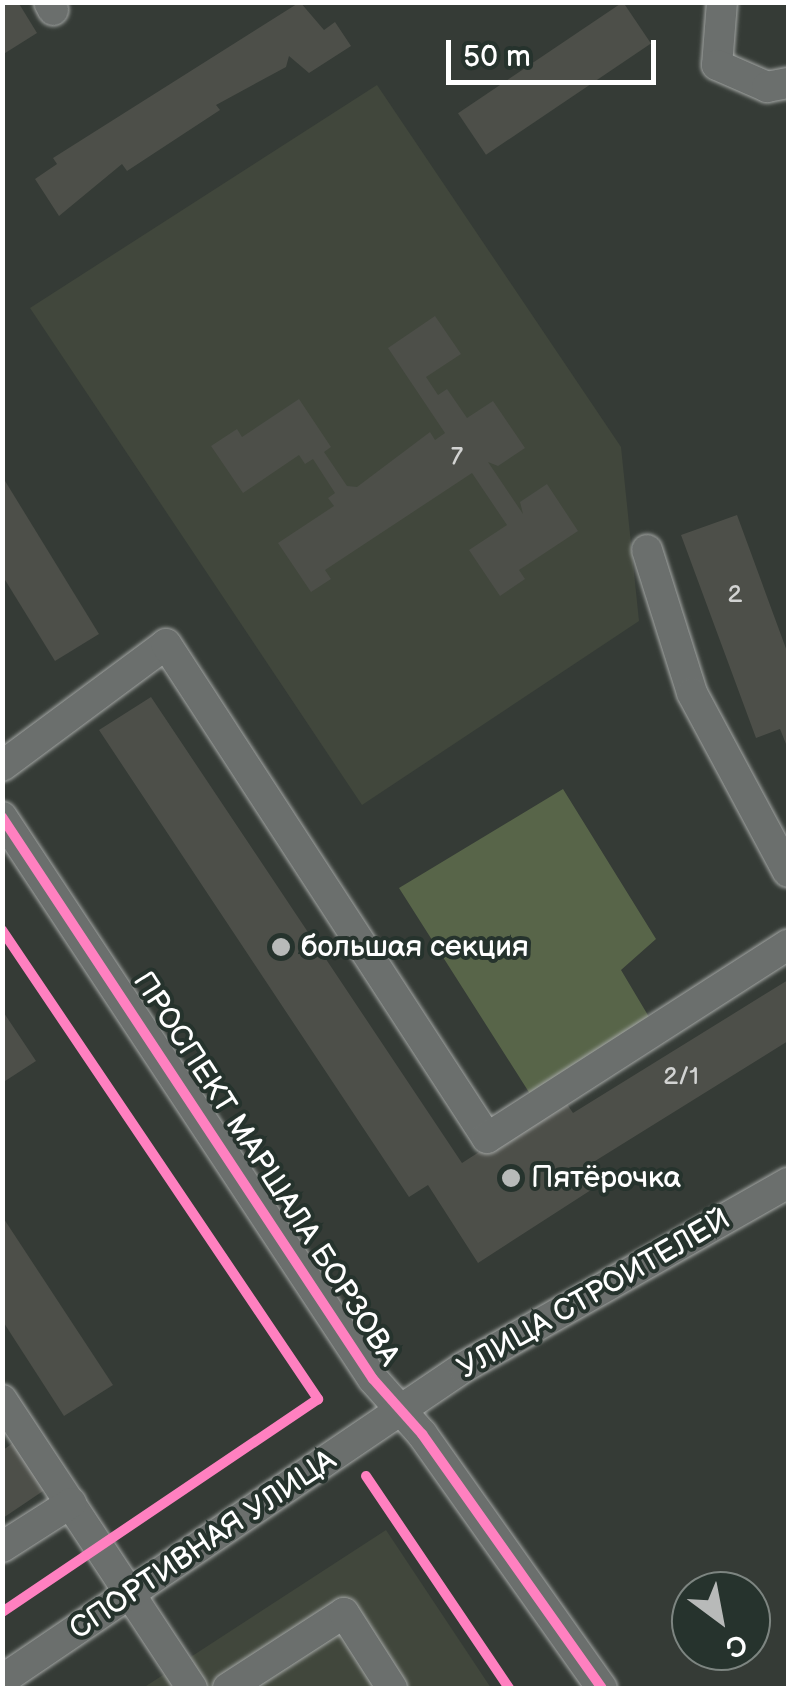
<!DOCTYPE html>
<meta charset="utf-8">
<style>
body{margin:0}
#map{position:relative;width:791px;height:1691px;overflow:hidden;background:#353b36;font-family:"Balsamiq Sans",sans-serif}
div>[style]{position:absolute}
.built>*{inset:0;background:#41473c}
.green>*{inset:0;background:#586549}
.building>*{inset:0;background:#4d4f49;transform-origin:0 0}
.roads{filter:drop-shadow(0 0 2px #a4a7a5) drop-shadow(0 0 2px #a4a7a5)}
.minor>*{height:30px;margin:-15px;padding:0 15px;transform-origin:15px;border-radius:15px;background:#6b6f6d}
.cycleway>*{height:10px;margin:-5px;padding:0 5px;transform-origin:5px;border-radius:5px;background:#ff80c0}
.dots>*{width:28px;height:28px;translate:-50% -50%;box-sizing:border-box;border:5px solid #26332d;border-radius:50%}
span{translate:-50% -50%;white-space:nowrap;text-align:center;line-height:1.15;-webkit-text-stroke:8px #26332d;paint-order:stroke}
.number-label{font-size:25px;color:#d2d3d2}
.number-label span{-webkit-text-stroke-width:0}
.poi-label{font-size:30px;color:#fff}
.left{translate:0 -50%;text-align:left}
.street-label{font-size:30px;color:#fff}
.frame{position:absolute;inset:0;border:5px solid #fff;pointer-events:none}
.north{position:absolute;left:671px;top:1571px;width:100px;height:100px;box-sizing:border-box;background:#26332d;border:2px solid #7d8581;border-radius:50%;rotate:148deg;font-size:28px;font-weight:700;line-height:40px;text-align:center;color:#fff}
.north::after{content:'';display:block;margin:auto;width:35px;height:45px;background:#b8bab9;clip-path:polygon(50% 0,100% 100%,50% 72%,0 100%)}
.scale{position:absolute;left:446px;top:40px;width:210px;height:45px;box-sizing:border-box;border:5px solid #fff;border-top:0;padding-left:12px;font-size:30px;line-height:35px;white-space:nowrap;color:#fff;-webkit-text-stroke:8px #26332d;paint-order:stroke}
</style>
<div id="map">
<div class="built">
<i style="clip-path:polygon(377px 85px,621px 447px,639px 621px,362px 805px,30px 308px)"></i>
<i style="clip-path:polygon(386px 1530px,491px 1688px,143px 1688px)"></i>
</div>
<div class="green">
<i style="clip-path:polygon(563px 789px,656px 939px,621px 970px,652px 1022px,532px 1097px,399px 888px)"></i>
</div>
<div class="building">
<i style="clip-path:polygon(2px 2px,18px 2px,37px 33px,2px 55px)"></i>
<i style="clip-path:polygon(300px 2px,324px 30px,335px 22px,351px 46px,309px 73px,289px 56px,286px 67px,216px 105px,220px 110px,127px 171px,122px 164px,59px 216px,35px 179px,57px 164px,53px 158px)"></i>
<i style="left:623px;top:2px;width:50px;height:199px;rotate:56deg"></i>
<i style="clip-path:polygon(435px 316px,461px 354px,426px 377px,438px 395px,447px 389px,467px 418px,493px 401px,525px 448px,498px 466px,488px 462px,523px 514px,520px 502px,547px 484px,578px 531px,519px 570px,525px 579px,500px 596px,469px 550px,507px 525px,472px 473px,325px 570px,331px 579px,311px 592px,278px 543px,334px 506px,328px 498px,335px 493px,313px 459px,305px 464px,299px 455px,243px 493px,211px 446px,237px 429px,242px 437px,299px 399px,331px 447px,324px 452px,347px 486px,357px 487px,430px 432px,435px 440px,445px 433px,388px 348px)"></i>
<i style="clip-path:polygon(2px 476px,99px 634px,55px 661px,2px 575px)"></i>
<i style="clip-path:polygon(737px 515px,788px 654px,788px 749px,780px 729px,756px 738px,681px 535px)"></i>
<i style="clip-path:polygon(151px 697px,462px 1163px,563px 1098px,573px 1113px,788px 980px,788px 1041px,579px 1171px,591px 1190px,478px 1263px,428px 1185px,409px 1197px,99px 730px)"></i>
<i style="clip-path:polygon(2px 1010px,36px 1061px,2px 1083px)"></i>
<i style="clip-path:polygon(2px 1216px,113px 1385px,64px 1416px,2px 1320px)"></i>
<i style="clip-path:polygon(13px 1443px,46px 1489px,3px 1518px,3px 1450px)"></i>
</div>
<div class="roads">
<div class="minor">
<i style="left:49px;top:2px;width:9px;rotate:63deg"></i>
<i style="left:722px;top:2px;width:63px;rotate:94.5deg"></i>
<i style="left:717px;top:65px;width:55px;rotate:23.7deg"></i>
<i style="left:767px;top:87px;width:21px;rotate:-11deg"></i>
<i style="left:647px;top:550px;width:150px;rotate:72.5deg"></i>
<i style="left:692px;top:693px;width:203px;rotate:61.8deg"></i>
<i style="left:2px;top:766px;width:204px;rotate:-36.6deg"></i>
<i style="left:166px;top:644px;width:589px;rotate:56.98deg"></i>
<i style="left:487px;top:1138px;width:358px;rotate:-32.7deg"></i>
<i style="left:2px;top:817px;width:673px;rotate:56.57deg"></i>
<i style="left:373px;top:1379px;width:74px;rotate:48.3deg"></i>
<i style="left:422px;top:1434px;width:311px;rotate:54.7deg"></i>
<i style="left:2px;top:1400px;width:345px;rotate:56.6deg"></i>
<i style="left:2px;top:1547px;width:82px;rotate:-32.5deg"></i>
<i style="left:2px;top:1680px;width:558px;rotate:-34.12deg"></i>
<i style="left:464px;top:1367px;width:373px;rotate:-29.6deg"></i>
<i style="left:228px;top:1688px;width:138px;rotate:-32.9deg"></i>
<i style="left:344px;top:1613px;width:89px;rotate:57.4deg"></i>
</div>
</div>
<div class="cycleway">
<i style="left:2px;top:817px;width:673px;rotate:56.57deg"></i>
<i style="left:373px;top:1379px;width:74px;rotate:48.3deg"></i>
<i style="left:422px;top:1434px;width:311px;rotate:54.7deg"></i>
<i style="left:2px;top:930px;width:566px;rotate:56.03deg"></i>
<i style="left:318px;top:1399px;width:381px;rotate:146deg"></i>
<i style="left:366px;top:1476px;width:256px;rotate:56deg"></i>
</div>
<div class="dots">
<i style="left:281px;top:947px;background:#b8bab9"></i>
<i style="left:511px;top:1178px;background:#b8bab9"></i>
</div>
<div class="number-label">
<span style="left:457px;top:457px">7</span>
<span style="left:735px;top:595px">2</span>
<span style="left:681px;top:1077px">2/1</span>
</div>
<div class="poi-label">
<span class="left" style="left:301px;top:947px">большая секция</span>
<span class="left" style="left:531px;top:1178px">Пятёрочка</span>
</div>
<div class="street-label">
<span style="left:266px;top:1169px;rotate:57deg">ПРОСПЕКТ МАРШАЛА БОРЗОВА</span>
<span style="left:594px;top:1294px;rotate:-30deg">УЛИЦА СТРОИТЕЛЕЙ</span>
<span style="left:203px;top:1545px;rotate:-34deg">СПОРТИВНАЯ УЛИЦА</span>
</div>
<div class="frame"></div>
<div class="north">С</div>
<div class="scale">50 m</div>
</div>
